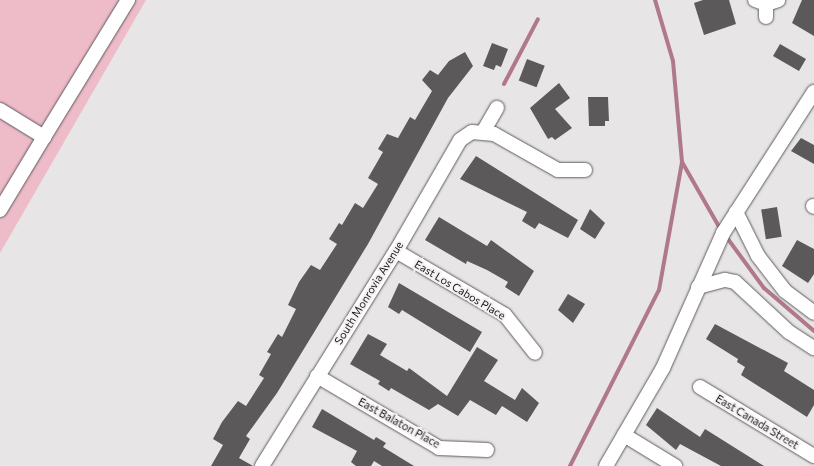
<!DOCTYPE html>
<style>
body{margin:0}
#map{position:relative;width:814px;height:466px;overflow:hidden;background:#e8e5e6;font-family:Commissioner,sans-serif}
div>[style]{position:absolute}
.green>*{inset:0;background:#eebbc9}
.stream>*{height:4px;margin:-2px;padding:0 2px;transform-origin:2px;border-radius:2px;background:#b0798a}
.building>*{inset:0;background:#5c595a;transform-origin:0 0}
.roads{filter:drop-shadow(0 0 1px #5e5b5c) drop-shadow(0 0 1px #5e5b5c)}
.minor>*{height:14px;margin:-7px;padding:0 7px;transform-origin:7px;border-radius:7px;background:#fff}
span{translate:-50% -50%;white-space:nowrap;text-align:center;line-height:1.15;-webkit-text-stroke:4px #f6f2f3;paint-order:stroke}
.street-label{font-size:11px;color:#212020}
</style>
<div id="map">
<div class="green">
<i style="clip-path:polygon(0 0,146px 0,0 253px)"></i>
</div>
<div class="stream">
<i style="left:504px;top:84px;width:73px;rotate:-62.4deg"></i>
<i style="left:682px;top:162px;width:78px;rotate:60.2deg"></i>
<i style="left:725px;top:235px;width:66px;rotate:53.7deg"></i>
<i style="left:764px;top:288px;width:66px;rotate:40.7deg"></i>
<i style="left:570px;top:466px;width:197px;rotate:-63.2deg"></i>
<i style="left:659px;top:290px;width:130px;rotate:-79.8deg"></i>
<i style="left:682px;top:162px;width:101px;rotate:-95.1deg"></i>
<i style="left:673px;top:61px;width:64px;rotate:-106.4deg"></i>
</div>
<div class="building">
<i style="clip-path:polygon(703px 0,729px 0,736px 24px,704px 35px,694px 3px)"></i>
<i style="clip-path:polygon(802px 0,814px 0,814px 36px,792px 23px)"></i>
<i style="clip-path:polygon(492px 43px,508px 49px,501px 67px,496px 65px,494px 70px,483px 66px)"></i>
<i style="left:780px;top:44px;width:30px;height:14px;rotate:30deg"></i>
<i style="clip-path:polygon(465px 52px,473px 66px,448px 98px,368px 244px,277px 393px,246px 436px,250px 439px,239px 458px,253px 466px,211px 466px,223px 445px,213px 439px,222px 422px,238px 401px,246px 406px,264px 378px,259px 375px,271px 354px,267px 352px,278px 334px,282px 337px,296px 309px,288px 305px,299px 282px,311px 265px,320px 270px,337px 244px,329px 239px,339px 223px,342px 225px,355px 203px,363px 208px,378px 184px,368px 178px,383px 152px,378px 149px,387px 134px,398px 138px,410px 117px,415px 120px,432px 91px,422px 80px,430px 70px,438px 75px,449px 61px)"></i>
<i style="left:527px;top:59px;width:19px;height:23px;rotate:21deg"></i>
<i style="clip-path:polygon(559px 83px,570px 98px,555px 109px,572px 128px,555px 140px,552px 137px,548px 139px,530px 108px)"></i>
<i style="clip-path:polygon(588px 97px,608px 97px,609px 121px,605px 121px,605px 126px,589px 126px)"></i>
<i style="clip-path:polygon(801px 138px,814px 145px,814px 164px,791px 151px)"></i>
<i style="clip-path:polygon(476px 156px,578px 220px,568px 238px,539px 223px,535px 229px,522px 221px,527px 212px,460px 179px)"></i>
<i style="left:777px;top:207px;width:30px;height:16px;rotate:81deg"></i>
<i style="clip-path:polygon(590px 209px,605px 223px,595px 239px,580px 229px)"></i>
<i style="clip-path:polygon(439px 217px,487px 246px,491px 240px,534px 271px,519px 296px,505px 287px,508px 282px,487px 270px,467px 261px,466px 264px,425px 240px)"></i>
<i style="clip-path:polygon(797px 240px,814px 249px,814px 274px,808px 283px,782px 266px)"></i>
<i style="clip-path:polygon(399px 283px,482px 332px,470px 352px,402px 310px,399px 314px,388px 307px)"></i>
<i style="clip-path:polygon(568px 294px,585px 304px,573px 323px,558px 310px)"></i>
<i style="clip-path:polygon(715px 324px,788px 363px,784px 371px,814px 390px,814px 405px,807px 417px,741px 375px,745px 367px,737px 362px,738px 359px,706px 339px)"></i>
<i style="clip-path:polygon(368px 334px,387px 344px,380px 355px,407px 371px,409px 368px,447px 396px,477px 347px,498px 360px,484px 381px,515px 400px,522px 388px,539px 403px,527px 422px,502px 406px,496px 415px,470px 400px,458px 416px,438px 404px,429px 410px,391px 388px,389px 391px,378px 384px,380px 381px,350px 364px)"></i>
<i style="clip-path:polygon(657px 408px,700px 437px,705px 429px,764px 466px,721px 466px,680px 444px,676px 450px,646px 425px)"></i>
<i style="clip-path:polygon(322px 409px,374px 440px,376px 437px,386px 443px,383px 447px,414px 466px,382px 466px,374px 461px,371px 466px,356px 466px,351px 462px,357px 451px,312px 427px)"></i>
</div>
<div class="roads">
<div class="minor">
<i style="left:755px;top:0;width:12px;rotate:20deg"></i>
<i style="left:766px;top:4px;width:13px;rotate:-18deg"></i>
<i style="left:766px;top:4px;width:13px;rotate:90deg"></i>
<i style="left:0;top:110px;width:52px;rotate:31.5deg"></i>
<i style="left:44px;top:137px;width:161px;rotate:-58.5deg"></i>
<i style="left:483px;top:132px;width:28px;rotate:-60deg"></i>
<i style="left:813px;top:206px;width:1px;rotate:45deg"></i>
<i style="left:0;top:210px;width:85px;rotate:-58.9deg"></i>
<i style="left:736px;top:212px;width:49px;rotate:63.4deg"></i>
<i style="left:758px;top:256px;width:44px;rotate:52.4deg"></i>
<i style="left:785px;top:291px;width:36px;rotate:37deg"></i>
<i style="left:396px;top:251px;width:126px;rotate:30.4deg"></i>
<i style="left:505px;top:315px;width:48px;rotate:51.7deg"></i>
<i style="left:698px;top:287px;width:28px;rotate:-15deg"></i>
<i style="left:725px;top:280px;width:10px;rotate:11deg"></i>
<i style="left:735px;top:282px;width:74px;rotate:42.8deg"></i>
<i style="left:789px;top:332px;width:30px;rotate:33deg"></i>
<i style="left:317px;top:376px;width:142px;rotate:30.5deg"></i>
<i style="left:439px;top:448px;width:48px;rotate:2.4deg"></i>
<i style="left:700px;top:387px;width:133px;rotate:31.2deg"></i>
<i style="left:624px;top:435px;width:60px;rotate:31.3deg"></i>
<i style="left:262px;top:466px;width:253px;rotate:-58.1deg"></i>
<i style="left:396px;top:251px;width:128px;rotate:-60deg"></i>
<i style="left:460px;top:140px;width:14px;rotate:-34deg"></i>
<i style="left:472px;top:132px;width:22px;rotate:5deg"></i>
<i style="left:494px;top:134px;width:73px;rotate:29.4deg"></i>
<i style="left:558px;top:170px;width:27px"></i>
<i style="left:606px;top:466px;width:113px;rotate:-59.8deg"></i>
<i style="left:663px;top:368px;width:148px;rotate:-66deg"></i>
<i style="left:723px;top:233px;width:168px;rotate:-57.2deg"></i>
</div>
</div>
<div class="street-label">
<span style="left:460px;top:290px;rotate:31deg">East Los Cabos Place</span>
<span style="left:369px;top:293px;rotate:-58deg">South Monrovia Avenue</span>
<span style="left:757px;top:422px;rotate:31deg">East Canada Street</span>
<span style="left:399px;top:423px;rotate:29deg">East Balaton Place</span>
</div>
</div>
